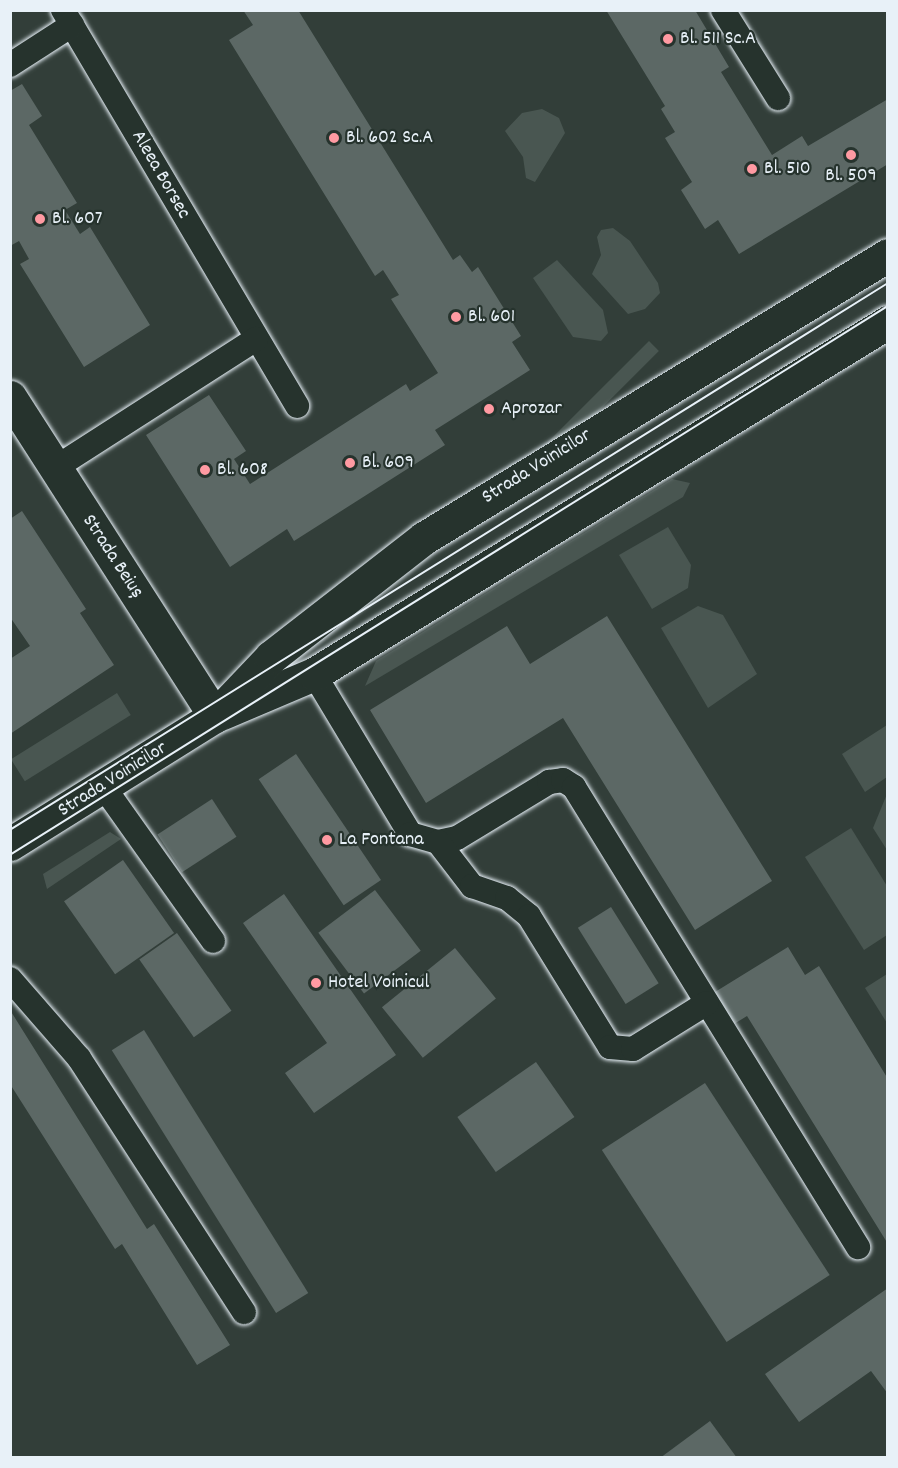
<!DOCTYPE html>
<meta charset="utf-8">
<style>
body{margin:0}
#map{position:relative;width:898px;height:1468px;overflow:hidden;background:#323e39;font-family:Dekko,sans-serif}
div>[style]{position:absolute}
.green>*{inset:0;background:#495651;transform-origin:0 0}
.building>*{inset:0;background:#5c6865;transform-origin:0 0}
.roads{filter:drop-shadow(0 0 2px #e8f1f8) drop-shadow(0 0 2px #e8f1f8)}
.service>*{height:24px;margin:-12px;padding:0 12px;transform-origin:12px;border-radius:12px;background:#26332d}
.minor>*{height:33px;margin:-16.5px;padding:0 16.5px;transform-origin:16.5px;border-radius:16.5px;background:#26332d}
.secondary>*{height:33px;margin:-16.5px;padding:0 16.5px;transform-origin:16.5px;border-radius:16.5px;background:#26332d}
.tram>*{height:1.5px;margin:-0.75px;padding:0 0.75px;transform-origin:0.75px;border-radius:0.75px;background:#e8f1f8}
.dots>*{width:16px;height:16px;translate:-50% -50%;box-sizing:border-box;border:3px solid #26332d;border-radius:50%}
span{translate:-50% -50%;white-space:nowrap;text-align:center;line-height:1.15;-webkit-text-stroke:4.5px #26332d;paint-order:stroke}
.poi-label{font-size:20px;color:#e8f1f8}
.left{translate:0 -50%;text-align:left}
.street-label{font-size:20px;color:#e8f1f8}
.frame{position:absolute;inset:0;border:12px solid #e8f1f8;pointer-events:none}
</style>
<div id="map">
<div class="green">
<i style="clip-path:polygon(542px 109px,559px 118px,565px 133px,535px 182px,526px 178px,523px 157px,505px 131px,522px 113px)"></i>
<i style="clip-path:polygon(613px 228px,630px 241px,658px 283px,660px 293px,645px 309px,628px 314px,592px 274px,601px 255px,597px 237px,601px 230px)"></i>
<i style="clip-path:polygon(557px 260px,603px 310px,608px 333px,601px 341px,573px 337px,533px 278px)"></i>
<i style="left:649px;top:341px;width:14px;height:167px;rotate:45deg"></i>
<i style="clip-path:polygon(672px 479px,690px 483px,683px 497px,365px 686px,376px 661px)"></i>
<i style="clip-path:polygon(668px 527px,691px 565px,688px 588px,652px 609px,619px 555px)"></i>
<i style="clip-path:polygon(698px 606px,723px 615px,757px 674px,708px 708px,661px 628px)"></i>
<i style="left:117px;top:693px;width:26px;height:125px;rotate:58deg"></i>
<i style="clip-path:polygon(887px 725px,887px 777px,865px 792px,842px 754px)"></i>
<i style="clip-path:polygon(887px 794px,887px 850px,873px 828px)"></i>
<i style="clip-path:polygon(851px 828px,887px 886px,887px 935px,864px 950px,805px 857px)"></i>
<i style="clip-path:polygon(110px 832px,121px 839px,47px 889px,43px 874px)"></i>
<i style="clip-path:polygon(887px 974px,887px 1023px,865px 988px)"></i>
</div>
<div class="building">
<i style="clip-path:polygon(243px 10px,298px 10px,453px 260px,460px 255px,472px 272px,478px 267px,521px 336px,512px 342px,530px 370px,435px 430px,445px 445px,294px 541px,287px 529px,230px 567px,146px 435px,209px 395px,246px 451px,234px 459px,250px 484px,406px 384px,410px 391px,438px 373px,391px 299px,399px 295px,383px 270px,375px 276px,229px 40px,253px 25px)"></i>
<i style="clip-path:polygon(606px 10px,695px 10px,729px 67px,721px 72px,772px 155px,802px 136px,808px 146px,888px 99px,888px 164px,739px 254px,718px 220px,705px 229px,681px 190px,692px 182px,665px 138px,675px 132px,661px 109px,665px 106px)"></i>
<i style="clip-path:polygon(22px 84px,42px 116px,29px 125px,77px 203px,65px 210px,80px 234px,90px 227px,150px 325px,84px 367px,20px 264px,29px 259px,19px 241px,10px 246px,10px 91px)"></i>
<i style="clip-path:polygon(22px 511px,86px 609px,80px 613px,114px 665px,10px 734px,10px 659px,30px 646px,10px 617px,10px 519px)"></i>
<i style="clip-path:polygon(607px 616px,772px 881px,695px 930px,563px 718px,426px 803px,370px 710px,507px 626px,530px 664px)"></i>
<i style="left:296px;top:754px;width:152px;height:45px;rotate:56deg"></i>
<i style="left:212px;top:799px;width:45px;height:65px;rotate:57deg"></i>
<i style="left:123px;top:860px;width:89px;height:72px;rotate:55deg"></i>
<i style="left:375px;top:890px;width:76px;height:71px;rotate:53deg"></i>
<i style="clip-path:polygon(284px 894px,396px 1055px,314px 1113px,285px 1073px,327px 1043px,243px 923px)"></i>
<i style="left:611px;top:907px;width:90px;height:39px;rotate:58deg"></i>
<i style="left:177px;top:933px;width:95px;height:46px;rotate:55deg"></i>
<i style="clip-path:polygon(788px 947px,805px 975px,819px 966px,888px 1079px,888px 1244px,747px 1016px,734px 1024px,715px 992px)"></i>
<i style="left:455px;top:948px;width:65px;height:94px;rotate:51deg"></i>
<i style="clip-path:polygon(10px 1010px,147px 1229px,154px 1224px,230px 1345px,197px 1365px,122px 1244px,115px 1249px,10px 1084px)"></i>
<i style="left:144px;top:1030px;width:310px;height:38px;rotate:58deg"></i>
<i style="left:536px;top:1062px;width:67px;height:96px;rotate:55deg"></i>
<i style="left:705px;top:1083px;width:229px;height:123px;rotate:57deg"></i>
<i style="clip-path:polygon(888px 1288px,888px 1394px,871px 1371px,799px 1422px,765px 1374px)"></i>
<i style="clip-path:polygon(710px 1421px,737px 1458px,660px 1458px)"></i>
</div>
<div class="roads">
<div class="service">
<i style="left:63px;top:10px;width:460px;rotate:59.4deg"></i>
<i style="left:723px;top:10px;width:104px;rotate:58deg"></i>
<i style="left:10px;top:65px;width:74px;rotate:-32.8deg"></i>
<i style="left:55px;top:468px;width:239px;rotate:-32.7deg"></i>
<i style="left:314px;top:674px;width:187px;rotate:59deg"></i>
<i style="left:410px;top:834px;width:29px;rotate:16deg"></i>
<i style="left:438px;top:842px;width:19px;rotate:-12deg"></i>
<i style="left:457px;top:838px;width:108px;rotate:-31.3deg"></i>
<i style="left:549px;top:782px;width:14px;rotate:-8deg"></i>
<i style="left:563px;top:780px;width:13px;rotate:32deg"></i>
<i style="left:574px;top:787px;width:541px;rotate:58.31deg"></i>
<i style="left:103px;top:786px;width:190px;rotate:54.6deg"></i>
<i style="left:438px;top:842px;width:56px;rotate:52.3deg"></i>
<i style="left:472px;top:886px;width:37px;rotate:19deg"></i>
<i style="left:507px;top:898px;width:28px;rotate:39deg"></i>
<i style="left:529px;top:916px;width:154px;rotate:58.3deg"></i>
<i style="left:610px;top:1047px;width:23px;rotate:5deg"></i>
<i style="left:633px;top:1049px;width:87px;rotate:-31.9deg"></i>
<i style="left:10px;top:979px;width:105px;rotate:48.9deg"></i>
<i style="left:79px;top:1058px;width:303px;rotate:57deg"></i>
</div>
<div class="minor">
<i style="left:10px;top:397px;width:379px;rotate:57.3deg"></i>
</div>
<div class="secondary">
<i style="left:222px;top:713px;width:100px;rotate:-23deg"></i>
<i style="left:314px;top:674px;width:673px;rotate:-31.52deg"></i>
<i style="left:10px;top:844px;width:242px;rotate:-32deg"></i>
<i style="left:215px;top:716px;width:81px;rotate:-46.5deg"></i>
<i style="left:271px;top:657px;width:194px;rotate:-37.9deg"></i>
<i style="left:424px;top:538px;width:543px;rotate:-31.38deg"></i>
</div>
</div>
<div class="tram">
<i style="left:10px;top:830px;width:1034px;rotate:-31.92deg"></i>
<i style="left:10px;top:855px;width:1036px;rotate:-32.02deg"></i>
</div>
<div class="dots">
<i style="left:668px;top:39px;background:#ff9aa2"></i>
<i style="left:334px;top:138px;background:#ff9aa2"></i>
<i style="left:851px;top:155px;background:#ff9aa2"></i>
<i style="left:752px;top:169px;background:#ff9aa2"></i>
<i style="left:40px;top:219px;background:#ff9aa2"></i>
<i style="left:456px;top:317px;background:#ff9aa2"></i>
<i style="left:489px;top:409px;background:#ff9aa2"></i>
<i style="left:350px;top:463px;background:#ff9aa2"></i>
<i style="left:205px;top:470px;background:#ff9aa2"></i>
<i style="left:327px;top:840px;background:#ff9aa2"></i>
<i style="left:316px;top:983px;background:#ff9aa2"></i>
</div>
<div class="poi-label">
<span class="left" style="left:680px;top:39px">Bl. 511 Sc.A</span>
<span class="left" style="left:346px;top:138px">Bl. 602 Sc.A</span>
<span class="left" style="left:764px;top:169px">Bl. 510</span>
<span style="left:851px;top:176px">Bl. 509</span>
<span class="left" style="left:52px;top:219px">Bl. 607</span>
<span class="left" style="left:468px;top:317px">Bl. 601</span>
<span class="left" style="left:501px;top:409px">Aprozar</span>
<span class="left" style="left:362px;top:463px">Bl. 609</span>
<span class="left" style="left:217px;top:470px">Bl. 608</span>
<span class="left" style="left:339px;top:840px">La Fontana</span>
<span class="left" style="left:328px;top:983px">Hotel Voinicul</span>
</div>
<div class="street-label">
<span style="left:160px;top:175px;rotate:60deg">Aleea Borsec</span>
<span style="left:537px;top:467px;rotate:-32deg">Strada Voinicilor</span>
<span style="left:112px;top:557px;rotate:57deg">Strada Beiuș</span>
<span style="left:113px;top:780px;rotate:-32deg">Strada Voinicilor</span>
</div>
<div class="frame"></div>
</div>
